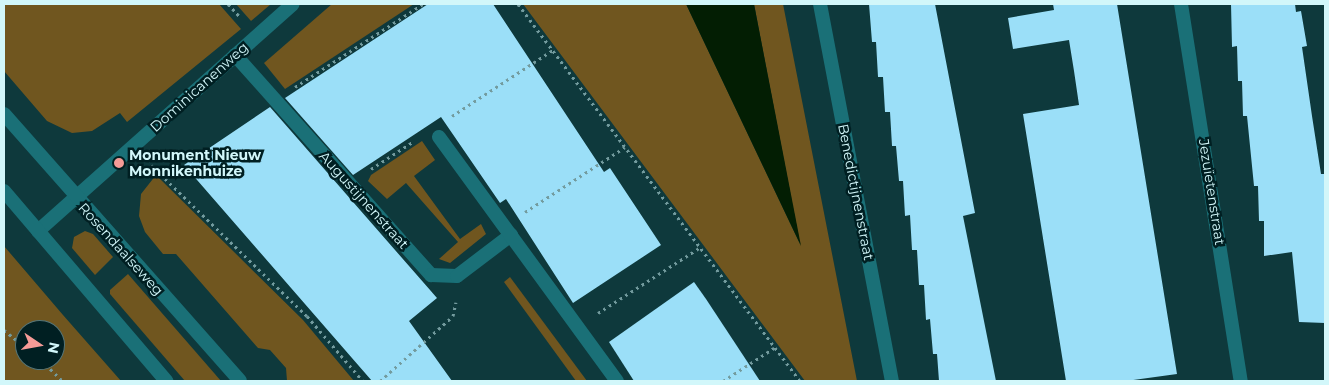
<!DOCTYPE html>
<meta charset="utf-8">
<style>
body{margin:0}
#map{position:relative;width:1329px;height:385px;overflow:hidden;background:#0e393c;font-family:Montserrat,sans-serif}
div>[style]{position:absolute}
.green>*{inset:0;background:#70561f}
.water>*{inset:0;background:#031e03}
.building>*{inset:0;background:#9bdff8}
.path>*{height:3px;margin-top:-1.5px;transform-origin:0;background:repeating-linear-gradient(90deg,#739b9e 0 2.5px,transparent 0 6.5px)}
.minor>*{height:14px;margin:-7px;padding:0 7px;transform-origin:7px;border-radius:7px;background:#1a7077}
.tertiary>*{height:14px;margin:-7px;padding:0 7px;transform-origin:7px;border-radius:7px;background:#1a7077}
.dots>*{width:14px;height:14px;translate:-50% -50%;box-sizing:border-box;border:2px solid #001f22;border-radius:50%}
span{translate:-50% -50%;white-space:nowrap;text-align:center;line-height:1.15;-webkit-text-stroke:5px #001f22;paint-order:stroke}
.street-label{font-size:14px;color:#d2f7fa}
.poi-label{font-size:14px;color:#d2f7fa;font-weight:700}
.left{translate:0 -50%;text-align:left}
.frame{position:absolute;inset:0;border:5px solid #d2f7fa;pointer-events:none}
.north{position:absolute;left:15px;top:320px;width:50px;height:50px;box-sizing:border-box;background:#001f22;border:1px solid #547578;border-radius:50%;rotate:102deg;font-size:14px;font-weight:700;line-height:20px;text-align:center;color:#d2f7fa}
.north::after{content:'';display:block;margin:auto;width:18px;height:22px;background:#f59b97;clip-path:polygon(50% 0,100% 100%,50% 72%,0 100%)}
</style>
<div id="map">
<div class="green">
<i style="clip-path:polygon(4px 4px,219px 4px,241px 29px,127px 122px,120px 113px,92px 131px,72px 133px,47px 121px,4px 71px)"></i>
<i style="clip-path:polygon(236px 4px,271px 4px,251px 21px)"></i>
<i style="clip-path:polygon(332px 4px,414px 4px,285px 89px,264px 63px)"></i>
<i style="clip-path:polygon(523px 4px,686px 4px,800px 244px,754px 4px,783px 4px,857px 381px,805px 381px)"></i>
<i style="clip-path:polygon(422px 141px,435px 160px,414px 176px,460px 239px,481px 224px,486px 234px,450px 263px,439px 259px,458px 242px,406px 183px,387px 199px,368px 181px,371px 175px)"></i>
<i style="clip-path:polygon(156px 175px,303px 320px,354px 381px,287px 381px,286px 368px,270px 350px,258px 348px,176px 254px,163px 254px,145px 232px,139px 216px,141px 194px)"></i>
<i style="clip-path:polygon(85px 231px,93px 234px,113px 257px,95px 275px,72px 248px,74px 237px)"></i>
<i style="clip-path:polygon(evenodd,4px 246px,63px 315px,121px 381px,4px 381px,4px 246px,25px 330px,55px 330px,55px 360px,25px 360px,25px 330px)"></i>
<i style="clip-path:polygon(128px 274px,221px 381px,185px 381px,110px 294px,110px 290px)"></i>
<i style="clip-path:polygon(510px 277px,587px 381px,576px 381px,504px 282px)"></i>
</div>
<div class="water">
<i style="clip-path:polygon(686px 4px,754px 4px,801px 246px)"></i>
</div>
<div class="building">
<i style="clip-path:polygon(428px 4px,493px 4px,604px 172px,610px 168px,661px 245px,573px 303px,506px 199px,500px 203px,441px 117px,353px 175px,285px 98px)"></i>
<i style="clip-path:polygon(869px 4px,935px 4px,975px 213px,963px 216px,996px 381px,939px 381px,937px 354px,933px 354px,930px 319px,926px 320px,924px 285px,919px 285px,917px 250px,912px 250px,910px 215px,905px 216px,903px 181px,899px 181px,896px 146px,892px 146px,890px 112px,885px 112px,883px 77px,878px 77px,876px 42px,872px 42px)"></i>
<i style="clip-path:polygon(1053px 4px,1117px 4px,1177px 374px,1126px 381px,1066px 381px,1023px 114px,1079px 105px,1074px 71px,1069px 40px,1013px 49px,1008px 18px,1054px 10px)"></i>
<i style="clip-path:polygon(1231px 4px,1295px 4px,1296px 12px,1301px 11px,1307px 46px,1302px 47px,1312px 116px,1321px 174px,1325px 174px,1325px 323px,1299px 322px,1292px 252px,1264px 256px,1264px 221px,1259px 221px,1258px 186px,1254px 186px,1247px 116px,1243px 116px,1242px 81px,1238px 81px,1237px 46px,1232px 47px)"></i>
<i style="clip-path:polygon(270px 107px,437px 298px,409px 321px,452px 381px,372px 381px,184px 165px)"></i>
<i style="clip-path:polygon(694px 282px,706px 299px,760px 381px,634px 381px,609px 342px)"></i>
</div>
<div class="path">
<i style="left:228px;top:4px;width:19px;rotate:47deg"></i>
<i style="left:518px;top:4px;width:471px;rotate:53.2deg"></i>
<i style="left:295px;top:87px;width:153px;rotate:-33deg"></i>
<i style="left:452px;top:116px;width:121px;rotate:-33.2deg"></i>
<i style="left:151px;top:165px;width:217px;rotate:44.1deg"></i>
<i style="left:307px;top:316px;width:86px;rotate:49.3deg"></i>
<i style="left:371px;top:169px;width:51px;rotate:-33.1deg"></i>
<i style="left:525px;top:212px;width:119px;rotate:-33deg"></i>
<i style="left:598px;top:313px;width:122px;rotate:-32.7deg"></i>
<i style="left:4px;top:330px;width:27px;rotate:39deg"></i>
<i style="left:41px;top:360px;width:30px;rotate:44deg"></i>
<i style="left:380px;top:381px;width:98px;rotate:-41.7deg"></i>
<i style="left:453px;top:316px;width:14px;rotate:-78deg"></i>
<i style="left:723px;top:381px;width:61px;rotate:-32.9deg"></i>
</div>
<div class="minor">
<i style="left:820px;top:4px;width:384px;rotate:79.2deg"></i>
<i style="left:1181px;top:4px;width:382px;rotate:81deg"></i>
<i style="left:235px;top:55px;width:295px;rotate:48.3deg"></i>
<i style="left:431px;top:275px;width:26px;rotate:2deg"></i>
<i style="left:457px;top:276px;width:68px;rotate:-37.2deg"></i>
<i style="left:439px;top:137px;width:302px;rotate:53.9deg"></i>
<i style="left:38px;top:231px;width:341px;rotate:-41.7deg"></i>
</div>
<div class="tertiary">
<i style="left:4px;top:114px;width:356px;rotate:48.5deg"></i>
<i style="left:4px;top:191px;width:250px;rotate:49.5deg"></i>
</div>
<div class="dots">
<i style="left:119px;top:163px;background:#f59b97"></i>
</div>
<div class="street-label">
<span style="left:199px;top:87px;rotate:-42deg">Dominicanenweg</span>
<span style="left:856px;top:192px;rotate:79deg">Benedictijnenstraat</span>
<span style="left:1212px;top:192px;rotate:81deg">Jezuïetenstraat</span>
<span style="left:364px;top:200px;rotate:48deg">Augustijnenstraat</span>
<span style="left:121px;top:249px;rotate:48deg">Rosendaalseweg</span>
</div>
<div class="poi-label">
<span class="left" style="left:129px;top:163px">Monument Nieuw<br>Monnikenhuize</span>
</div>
<div class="frame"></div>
<div class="north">N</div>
</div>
